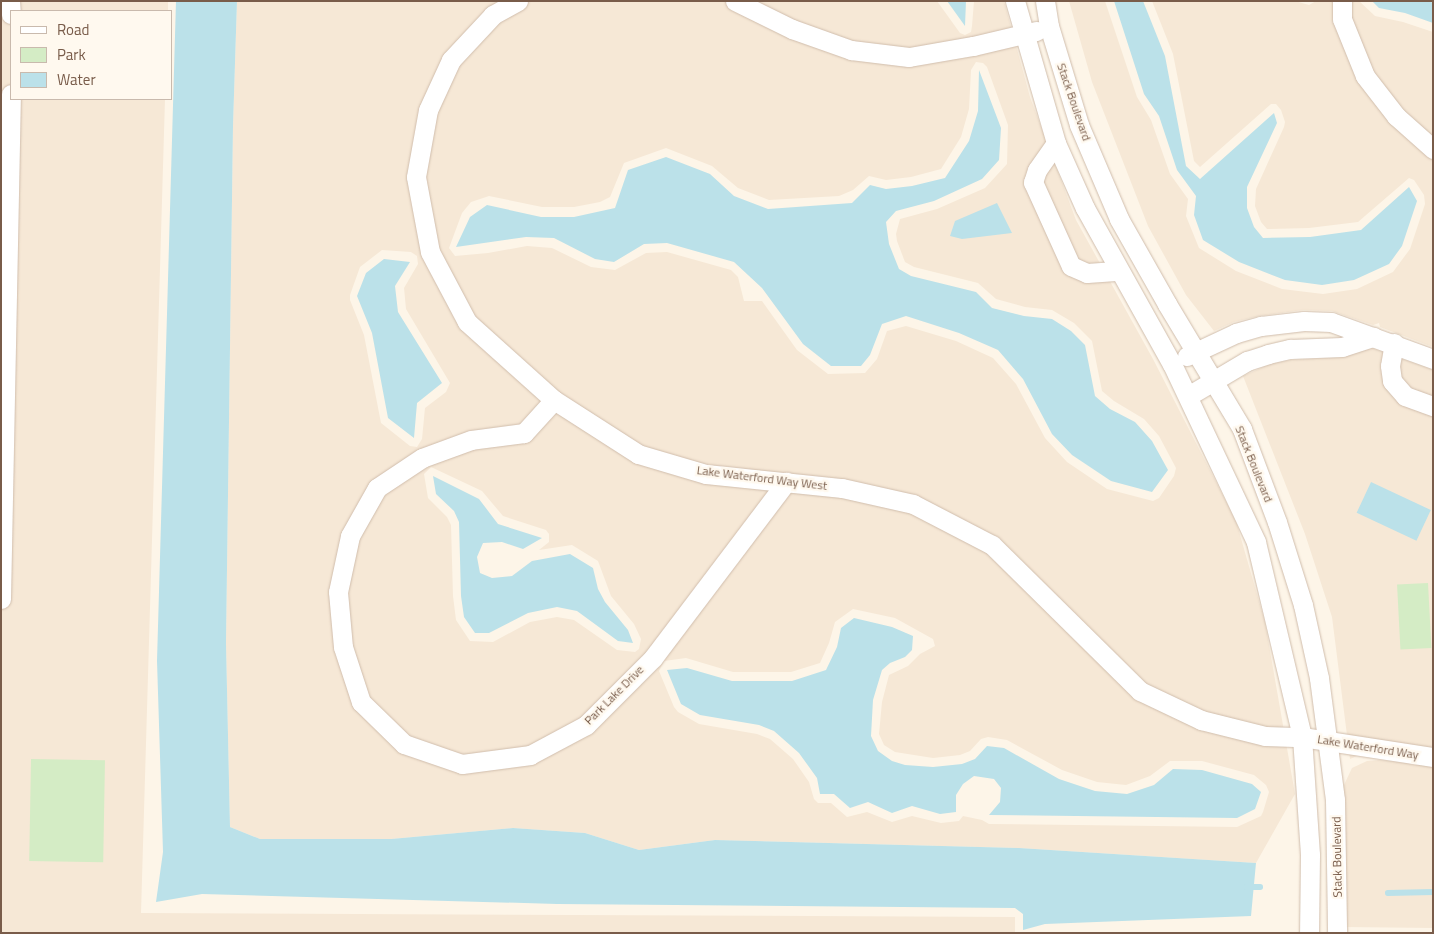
<!DOCTYPE html>
<style>
body{margin:0}
#map{position:relative;width:1434px;height:934px;overflow:hidden;background:#fdf5e8;font-family:"Titillium Web",sans-serif}
div>[style]{position:absolute}
.residential>*{inset:0;background:#f6e8d6}
.green>*{inset:0;background:#d4ecc5;transform-origin:0 0}
.water>*{inset:0;background:#bbe1e9;transform-origin:0 0}
.stream>*{height:5.5px;margin:-2.75px;padding:0 2.75px;transform-origin:2.75px;border-radius:2.75px;background:#bbe1e9}
.roads{filter:drop-shadow(0 0 1px #d0bdac) drop-shadow(0 0 1px #d0bdac)}
.minor>*{height:19px;margin:-9.5px;padding:0 9.5px;transform-origin:9.5px;border-radius:9.5px;background:#fff}
span{translate:-50% -50%;white-space:nowrap;text-align:center;line-height:1.15;-webkit-text-stroke:4.5px #fff9ef;paint-order:stroke}
.street-label{font-size:12px;color:#795c4a}
.frame{position:absolute;inset:0;border:2px solid #795c4a;pointer-events:none}
.legend{position:absolute;left:10px;top:10px;width:162px;height:90px;box-sizing:border-box;background:#fff9ef;border:1px solid #c9baad;margin:0;padding:6px 9px;list-style:none;font-size:15px;color:#795c4a}
.legend li{display:flex;align-items:center;gap:10px;height:25px}
.legend b{width:25px;border:1px solid #c9baad}
</style>
<div id="map">
<div class="residential">
<i style="clip-path:polygon(1px 1px,168px 1px,168px 11px,11px 11px,11px 99px,165px 99px,141px 913px,1015px 917px,1015px 933px,1px 933px)"></i>
<i style="clip-path:polygon(evenodd,237px 1px,937px 1px,960px 33px,965px 35px,971px 32px,972px 26px,974px 1px,1004px 1px,1030px 97px,1076px 220px,1153px 359px,1236px 521px,1265px 622px,1295px 794px,1256px 863px,1019px 848px,715px 840px,639px 850px,585px 833px,513px 828px,391px 839px,260px 839px,230px 827px,226px 643px,233px 126px,237px 1px,976px 62px,983px 63px,987px 67px,1008px 125px,1007px 164px,985px 188px,937px 209px,900px 219px,896px 234px,897px 241px,905px 262px,914px 267px,978px 283px,996px 299px,1025px 307px,1052px 310px,1074px 323px,1092px 341px,1102px 391px,1114px 401px,1144px 419px,1159px 436px,1176px 468px,1174px 476px,1159px 498px,1153px 501px,1107px 489px,1067px 462px,1045px 438px,1016px 384px,993px 358px,956px 341px,906px 326px,887px 331px,877px 359px,865px 373px,828px 374px,797px 350px,762px 301px,744px 301px,738px 277px,731px 270px,667px 252px,646px 253px,615px 270px,591px 267px,552px 248px,527px 246px,488px 253px,455px 256px,449px 248px,462px 213px,471px 202px,489px 196px,542px 207px,574px 207px,600px 202px,610px 197px,624px 163px,666px 148px,712px 166px,738px 188px,769px 200px,839px 196px,853px 190px,869px 176px,886px 180px,911px 177px,941px 169px,961px 137px,969px 109px,971px 70px,976px 62px,237px 1px,382px 250px,411px 252px,417px 256px,418px 264px,404px 288px,406px 309px,450px 383px,446px 392px,425px 408px,422px 439px,417px 447px,410px 446px,381px 423px,364px 335px,350px 300px,350px 295px,360px 267px,382px 250px,237px 1px,431px 467px,482px 491px,503px 516px,546px 530px,549px 534px,549px 542px,539px 550px,572px 545px,598px 561px,611px 596px,634px 624px,641px 639px,639px 649px,635px 652px,617px 650px,574px 620px,557px 617px,530px 622px,493px 642px,470px 641px,456px 620px,453px 596px,451px 525px,447px 517px,428px 498px,424px 474px,431px 467px,237px 1px,853px 609px,895px 618px,933px 639px,935px 646px,920px 654px,908px 666px,889px 675px,882px 702px,879px 734px,884px 745px,895px 752px,933px 758px,960px 755px,970px 751px,981px 739px,988px 737px,1007px 740px,1062px 770px,1097px 782px,1126px 785px,1150px 776px,1170px 761px,1202px 761px,1254px 775px,1266px 785px,1269px 792px,1263px 812px,1261px 816px,1237px 827px,989px 824px,982px 820px,963px 816px,959px 821px,941px 823px,912px 816px,892px 822px,867px 812px,847px 817px,831px 803px,818px 803px,814px 799px,809px 782px,793px 759px,770px 739px,757px 734px,699px 724px,678px 712px,674px 707px,659px 671px,664px 661px,686px 658px,733px 672px,791px 672px,820px 663px,829px 643px,835px 622px,853px 609px)"></i>
<i style="clip-path:polygon(1069px 1px,1105px 1px,1137px 97px,1151px 120px,1170px 174px,1188px 199px,1186px 216px,1199px 248px,1236px 271px,1282px 289px,1323px 294px,1357px 289px,1393px 272px,1410px 249px,1425px 204px,1424px 195px,1414px 180px,1409px 178px,1358px 222px,1309px 228px,1267px 229px,1261px 222px,1255px 206px,1256px 189px,1284px 127px,1285px 122px,1281px 110px,1276px 104px,1271px 104px,1200px 167px,1194px 161px,1173px 54px,1152px 1px,1295px 1px,1309px 5px,1316px 1px,1359px 1px,1375px 16px,1403px 22px,1433px 32px,1433px 347px,1380px 327px,1379px 323px,1373px 325px,1332px 311px,1303px 310px,1259px 316px,1234px 322px,1214px 331px,1186px 295px,1148px 226px,1092px 82px)"></i>
<i style="clip-path:polygon(1372px 348px,1433px 370px,1433px 757px,1364px 753px,1350px 759px,1332px 617px,1305px 534px,1243px 376px,1270px 364px,1291px 360px,1342px 357px)"></i>
<i style="clip-path:polygon(1380px 760px,1433px 766px,1433px 928px,1343px 927px,1341px 795px,1343px 787px,1352px 768px,1367px 761px)"></i>
</div>
<div class="green">
<i style="left:1428px;top:583px;width:65px;height:31px;rotate:87deg"></i>
<i style="left:31px;top:759px;width:74px;height:102px;rotate:1deg"></i>
</div>
<div class="water">
<i style="clip-path:polygon(176px 1px,237px 1px,233px 126px,226px 643px,230px 827px,260px 839px,391px 839px,513px 828px,585px 833px,639px 850px,715px 840px,1019px 848px,1256px 863px,1251px 916px,1045px 924px,1023px 930px,1023px 914px,1015px 908px,557px 904px,202px 894px,156px 902px,163px 852px,157px 661px)"></i>
<i style="clip-path:polygon(947px 1px,966px 1px,965px 26px)"></i>
<i style="clip-path:polygon(1114px 1px,1143px 1px,1165px 56px,1186px 166px,1200px 179px,1274px 113px,1277px 123px,1247px 187px,1247px 208px,1254px 227px,1263px 238px,1310px 237px,1361px 230px,1409px 187px,1417px 201px,1402px 246px,1389px 264px,1354px 280px,1322px 285px,1285px 280px,1239px 262px,1203px 240px,1194px 215px,1196px 196px,1177px 170px,1159px 116px,1144px 94px)"></i>
<i style="clip-path:polygon(1372px 1px,1429px 1px,1433px 3px,1433px 23px,1405px 13px,1379px 8px)"></i>
<i style="clip-path:polygon(979px 70px,1001px 128px,999px 160px,982px 179px,934px 201px,896px 211px,886px 222px,889px 244px,899px 269px,911px 276px,976px 292px,992px 308px,1024px 316px,1052px 319px,1071px 331px,1085px 345px,1095px 396px,1110px 409px,1135px 422px,1152px 441px,1168px 470px,1152px 492px,1111px 481px,1072px 455px,1052px 434px,1023px 379px,998px 350px,959px 333px,906px 316px,882px 324px,870px 355px,861px 366px,831px 366px,803px 344px,762px 288px,734px 262px,667px 243px,644px 244px,614px 262px,595px 259px,554px 238px,526px 237px,456px 247px,470px 217px,487px 205px,541px 217px,574px 217px,615px 208px,628px 170px,666px 157px,710px 174px,734px 196px,768px 209px,852px 203px,870px 185px,886px 189px,912px 186px,945px 178px,969px 141px,978px 111px)"></i>
<i style="clip-path:polygon(997px 203px,1012px 233px,962px 239px,950px 236px,955px 221px)"></i>
<i style="clip-path:polygon(384px 259px,410px 262px,395px 286px,398px 312px,442px 383px,417px 403px,414px 438px,388px 418px,372px 333px,357px 296px,366px 273px)"></i>
<i style="clip-path:polygon(433px 476px,479px 499px,498px 524px,542px 538px,523px 549px,502px 542px,483px 543px,477px 557px,480px 573px,492px 578px,512px 576px,532px 561px,570px 554px,593px 568px,598px 589px,605px 602px,628px 630px,633px 643px,618px 641px,577px 611px,557px 607px,528px 613px,489px 633px,475px 633px,464px 617px,461px 596px,459px 522px,454px 511px,436px 494px)"></i>
<i style="left:1371px;top:482px;width:66px;height:34px;rotate:25deg"></i>
<i style="clip-path:polygon(854px 618px,892px 627px,913px 636px,912px 650px,905px 657px,890px 663px,882px 670px,873px 700px,871px 736px,878px 751px,892px 761px,905px 765px,933px 767px,962px 764px,975px 759px,987px 746px,1004px 748px,1059px 779px,1095px 791px,1127px 794px,1154px 785px,1173px 769px,1202px 770px,1252px 784px,1261px 792px,1255px 809px,1237px 818px,989px 815px,1000px 802px,1001px 788px,994px 779px,974px 776px,963px 784px,956px 795px,956px 812px,940px 814px,912px 806px,892px 813px,868px 802px,850px 808px,834px 794px,820px 794px,817px 778px,799px 753px,774px 731px,759px 725px,700px 715px,681px 704px,667px 670px,687px 668px,732px 681px,792px 681px,826px 670px,837px 647px,841px 628px)"></i>
</div>
<div class="stream">
<i style="left:1247px;top:887px;width:13px"></i>
<i style="left:1388px;top:893px;width:45px;rotate:-1.3deg"></i>
</div>
<div class="roads">
<div class="minor">
<i style="left:10px;top:1px;width:13px;rotate:86deg"></i>
<i style="left:518px;top:1px;width:29px;rotate:151deg"></i>
<i style="left:493px;top:15px;width:62px;rotate:133deg"></i>
<i style="left:451px;top:60px;width:55px;rotate:114.7deg"></i>
<i style="left:428px;top:110px;width:68px;rotate:100.2deg"></i>
<i style="left:416px;top:177px;width:76px;rotate:79.4deg"></i>
<i style="left:430px;top:252px;width:79px;rotate:62.1deg"></i>
<i style="left:467px;top:322px;width:117px;rotate:41.9deg"></i>
<i style="left:554px;top:400px;width:100px;rotate:32.7deg"></i>
<i style="left:638px;top:454px;width:71px;rotate:16.4deg"></i>
<i style="left:706px;top:474px;width:137px;rotate:5.9deg"></i>
<i style="left:842px;top:488px;width:73px;rotate:12.7deg"></i>
<i style="left:913px;top:504px;width:89px;rotate:27.4deg"></i>
<i style="left:992px;top:545px;width:208px;rotate:44.6deg"></i>
<i style="left:1140px;top:691px;width:68px;rotate:25.4deg"></i>
<i style="left:1201px;top:720px;width:66px;rotate:14deg"></i>
<i style="left:1265px;top:736px;width:37px;rotate:2deg"></i>
<i style="left:1302px;top:737px;width:133px;rotate:8.7deg"></i>
<i style="left:735px;top:1px;width:64px;rotate:26.2deg"></i>
<i style="left:792px;top:29px;width:63px;rotate:19.6deg"></i>
<i style="left:851px;top:50px;width:58px;rotate:6.9deg"></i>
<i style="left:909px;top:57px;width:65px;rotate:-9.8deg"></i>
<i style="left:973px;top:46px;width:65px;rotate:-13.4deg"></i>
<i style="left:1015px;top:1px;width:148px;rotate:73.9deg"></i>
<i style="left:1056px;top:143px;width:71px;rotate:66deg"></i>
<i style="left:1085px;top:208px;width:179px;rotate:60.9deg"></i>
<i style="left:1172px;top:364px;width:197px;rotate:64.7deg"></i>
<i style="left:1256px;top:542px;width:200px;rotate:76.7deg"></i>
<i style="left:1302px;top:737px;width:118px;rotate:86.1deg"></i>
<i style="left:1310px;top:855px;width:78px;rotate:90.7deg"></i>
<i style="left:1045px;top:1px;width:25px;rotate:81deg"></i>
<i style="left:1049px;top:26px;width:103px;rotate:73.1deg"></i>
<i style="left:1079px;top:125px;width:102px;rotate:66.9deg"></i>
<i style="left:1119px;top:219px;width:98px;rotate:60.5deg"></i>
<i style="left:1167px;top:304px;width:146px;rotate:59deg"></i>
<i style="left:1242px;top:429px;width:99px;rotate:69.4deg"></i>
<i style="left:1277px;top:522px;width:87px;rotate:72.6deg"></i>
<i style="left:1303px;top:605px;width:75px;rotate:77.6deg"></i>
<i style="left:1319px;top:678px;width:123px;rotate:82.5deg"></i>
<i style="left:1335px;top:800px;width:133px;rotate:89.1deg"></i>
<i style="left:1342px;top:1px;width:18px;rotate:90deg"></i>
<i style="left:1342px;top:19px;width:61px;rotate:68deg"></i>
<i style="left:1365px;top:76px;width:51px;rotate:52.2deg"></i>
<i style="left:1396px;top:116px;width:50px;rotate:41.7deg"></i>
<i style="left:1056px;top:143px;width:33px;rotate:125deg"></i>
<i style="left:1037px;top:170px;width:13px;rotate:108deg"></i>
<i style="left:1033px;top:182px;width:92px;rotate:65.7deg"></i>
<i style="left:1071px;top:266px;width:17px;rotate:24deg"></i>
<i style="left:1087px;top:273px;width:32px;rotate:-4deg"></i>
<i style="left:1394px;top:343px;width:23px;rotate:100deg"></i>
<i style="left:1390px;top:366px;width:15px;rotate:82deg"></i>
<i style="left:1392px;top:381px;width:20px;rotate:49deg"></i>
<i style="left:1405px;top:396px;width:30px;rotate:20deg"></i>
<i style="left:1187px;top:356px;width:54px;rotate:-25.1deg"></i>
<i style="left:1236px;top:333px;width:26px;rotate:-16deg"></i>
<i style="left:1261px;top:326px;width:43px;rotate:-6.6deg"></i>
<i style="left:1304px;top:321px;width:27px;rotate:2deg"></i>
<i style="left:1331px;top:322px;width:109px;rotate:19.9deg"></i>
<i style="left:1188px;top:396px;width:69px;rotate:-30.7deg"></i>
<i style="left:1247px;top:361px;width:22px;rotate:-18deg"></i>
<i style="left:1268px;top:354px;width:23px;rotate:-13deg"></i>
<i style="left:1290px;top:349px;width:52px;rotate:-2.2deg"></i>
<i style="left:1342px;top:347px;width:33px;rotate:-18deg"></i>
<i style="left:554px;top:400px;width:45px;rotate:132.3deg"></i>
<i style="left:524px;top:433px;width:53px;rotate:172.5deg"></i>
<i style="left:471px;top:440px;width:52px;rotate:159.8deg"></i>
<i style="left:422px;top:458px;width:54px;rotate:146.3deg"></i>
<i style="left:377px;top:488px;width:55px;rotate:119.4deg"></i>
<i style="left:350px;top:536px;width:57px;rotate:102.1deg"></i>
<i style="left:338px;top:592px;width:55px;rotate:84.8deg"></i>
<i style="left:343px;top:647px;width:58px;rotate:71.9deg"></i>
<i style="left:361px;top:702px;width:60px;rotate:44.3deg"></i>
<i style="left:404px;top:744px;width:61px;rotate:19deg"></i>
<i style="left:462px;top:764px;width:69px;rotate:-7.5deg"></i>
<i style="left:530px;top:755px;width:64px;rotate:-28.2deg"></i>
<i style="left:586px;top:725px;width:95px;rotate:-45deg"></i>
<i style="left:653px;top:658px;width:221px;rotate:-52.9deg"></i>
<i style="left:1px;top:599px;width:505px;rotate:-88.87deg"></i>
</div>
</div>
<div class="street-label">
<span style="left:1074px;top:102px;rotate:71deg">Stack Boulevard</span>
<span style="left:1254px;top:464px;rotate:68deg">Stack Boulevard</span>
<span style="left:762px;top:478px;rotate:7deg">Lake Waterford Way West</span>
<span style="left:614px;top:695px;rotate:-45deg">Park Lake Drive</span>
<span style="left:1368px;top:747px;rotate:9deg">Lake Waterford Way</span>
<span style="left:1337px;top:857px;rotate:-91deg">Stack Boulevard</span>
</div>
<div class="frame"></div>
<ul class="legend">
<li><b style="height:6px;background:#fff"></b>Road</li>
<li><b style="height:14px;background:#d4ecc5"></b>Park</li>
<li><b style="height:14px;background:#bbe1e9"></b>Water</li>
</ul>
</div>
